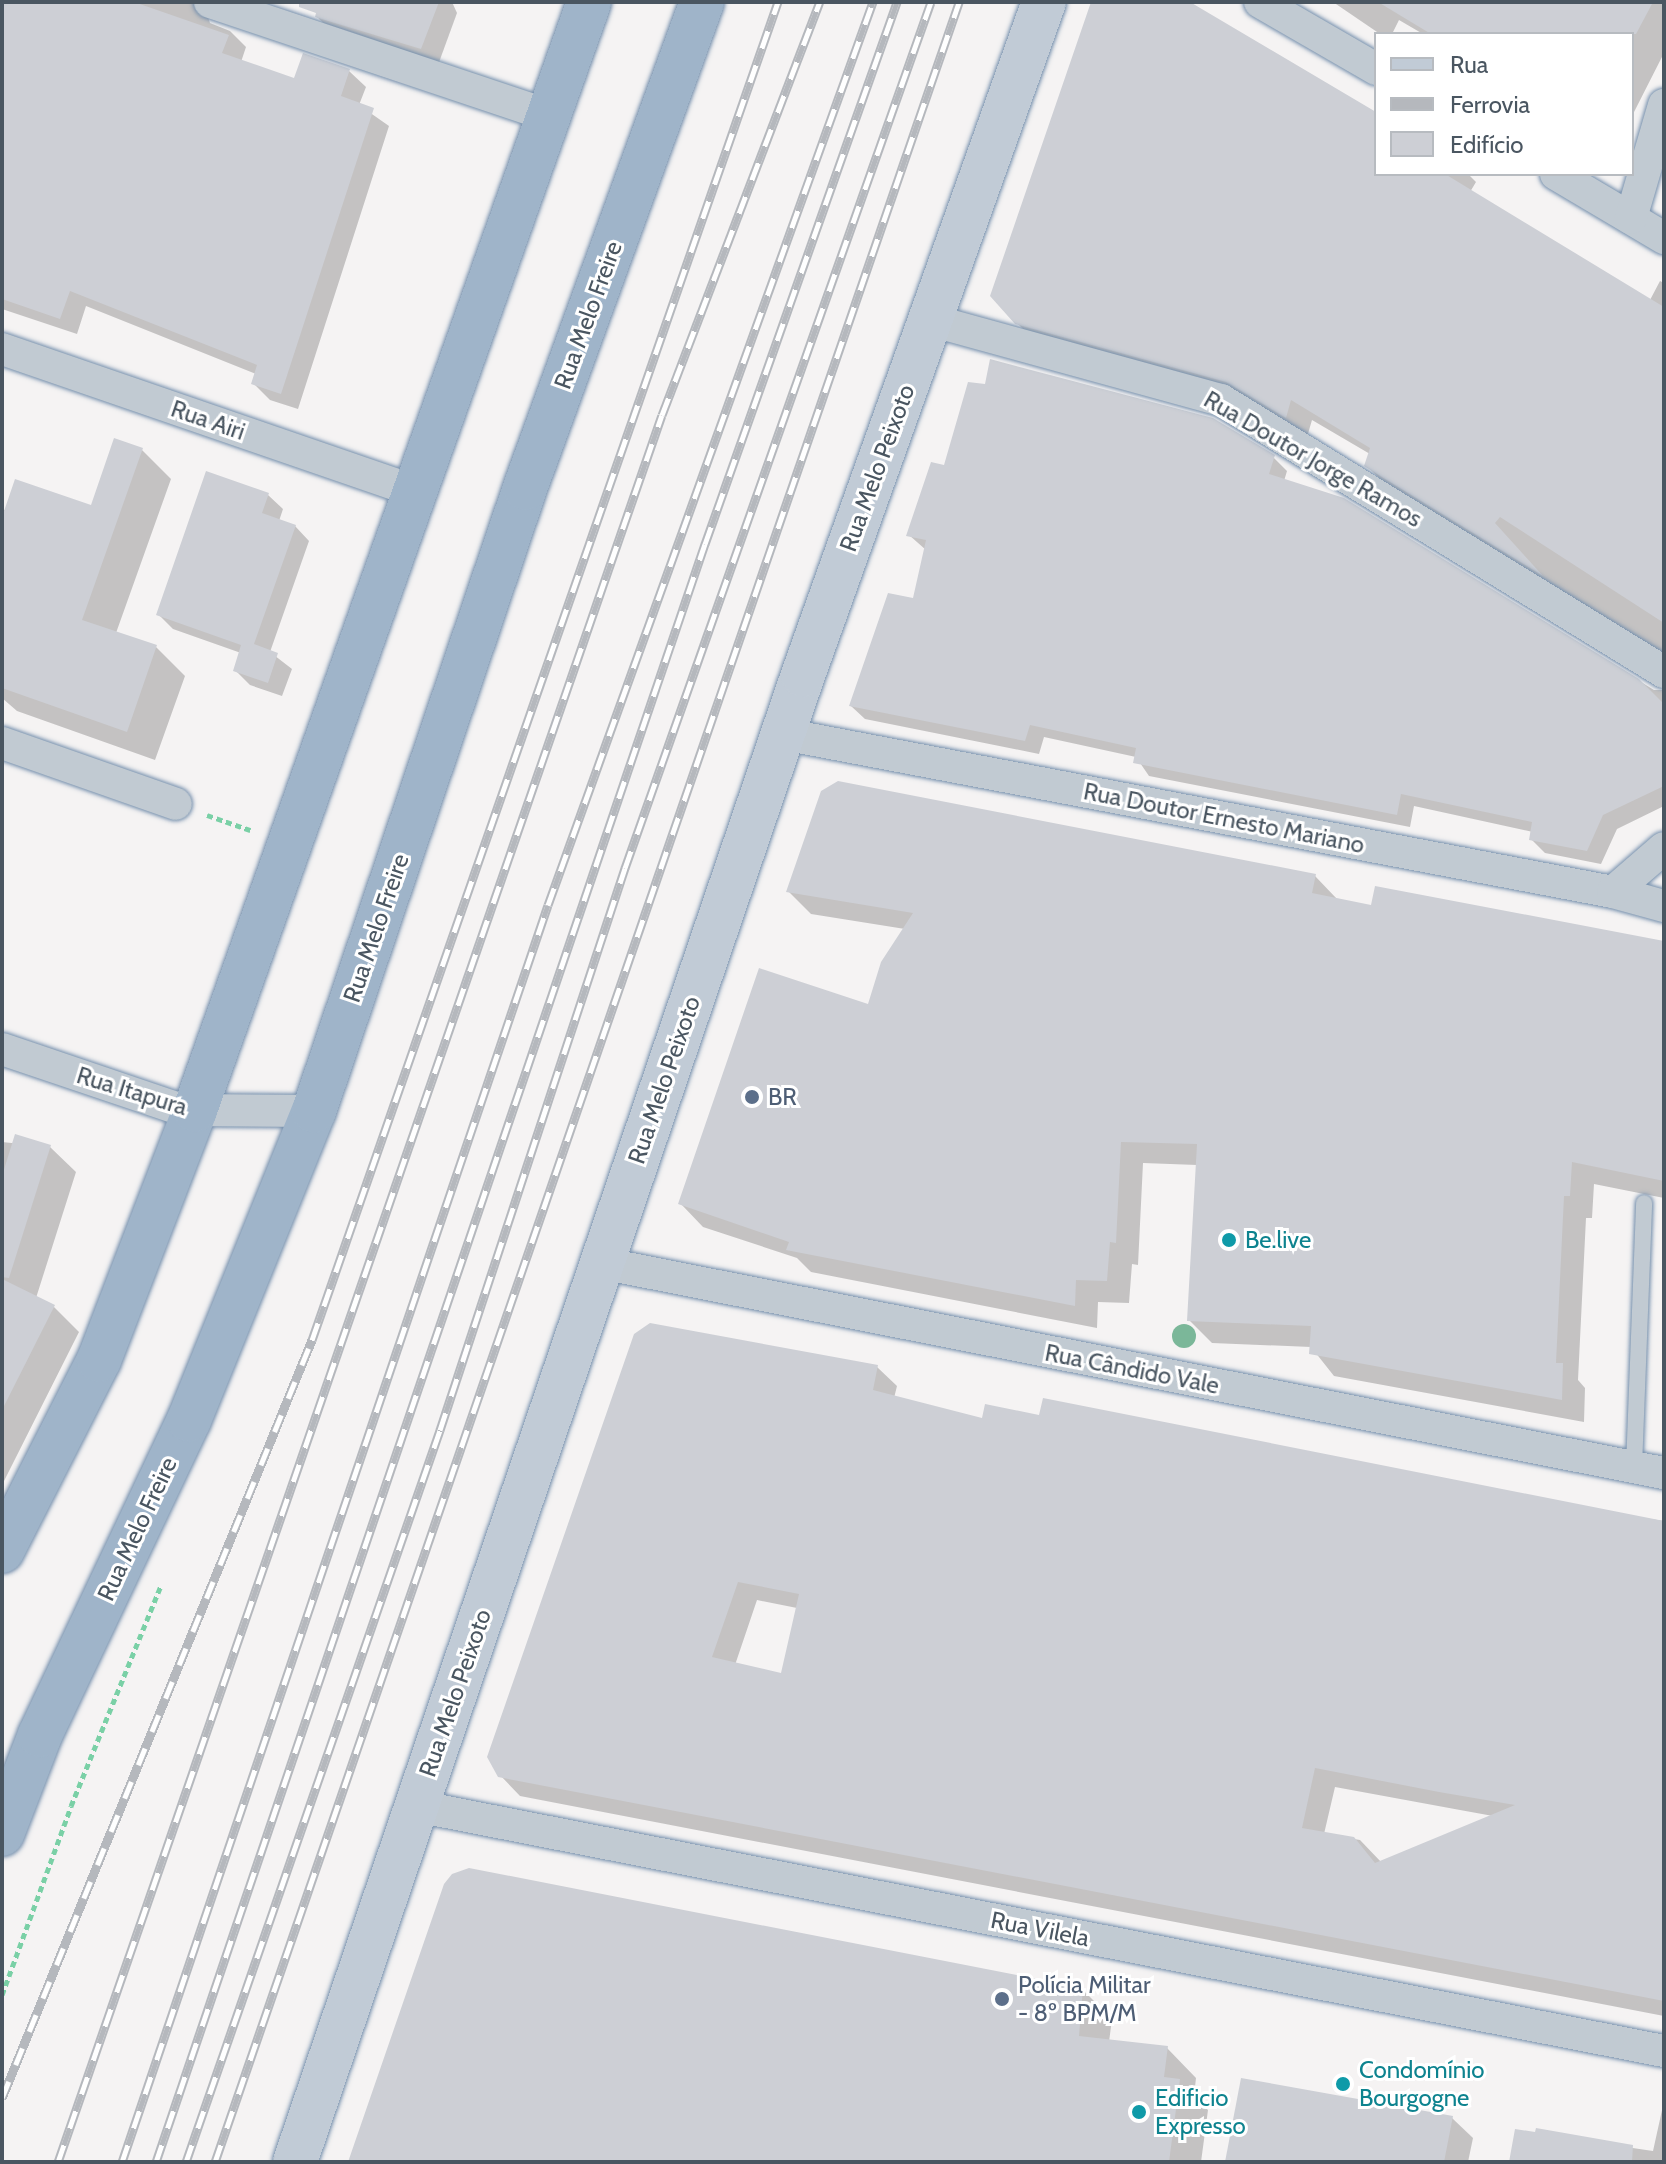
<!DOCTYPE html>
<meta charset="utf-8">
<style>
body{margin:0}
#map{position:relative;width:1666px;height:2164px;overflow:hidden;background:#f5f3f3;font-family:Cabin,sans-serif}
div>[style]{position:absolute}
.shadow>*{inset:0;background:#0003}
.building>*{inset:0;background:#cdcfd5}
.path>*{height:5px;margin-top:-2.5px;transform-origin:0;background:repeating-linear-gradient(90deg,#7ad0a6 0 6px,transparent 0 10px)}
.roads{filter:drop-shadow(0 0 2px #7690ad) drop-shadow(0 0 2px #7690ad)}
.service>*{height:16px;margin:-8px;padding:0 8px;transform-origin:8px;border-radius:8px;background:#c1cad2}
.minor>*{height:32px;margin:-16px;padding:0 16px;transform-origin:16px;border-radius:16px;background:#c1cad2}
.secondary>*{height:44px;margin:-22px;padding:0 22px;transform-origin:22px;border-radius:22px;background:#c1cbd6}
.trunk>*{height:44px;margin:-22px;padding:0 22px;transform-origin:22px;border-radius:22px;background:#9fb4c9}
.rail>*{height:9px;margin-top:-4.5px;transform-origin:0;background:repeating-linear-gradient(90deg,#fff 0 18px,#b5b8bd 0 36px);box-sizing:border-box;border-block:2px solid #b5b8bd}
.trees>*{width:24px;height:24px;margin:-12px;border-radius:50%;background:#7bb799}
.dots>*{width:22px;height:22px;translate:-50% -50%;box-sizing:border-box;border:4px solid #fff;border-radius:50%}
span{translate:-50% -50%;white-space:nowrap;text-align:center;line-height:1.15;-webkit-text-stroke:6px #fff;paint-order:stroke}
.street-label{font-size:24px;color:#4a5661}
.service-label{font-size:24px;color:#4e5e75}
.left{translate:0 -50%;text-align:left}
.culture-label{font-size:24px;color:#0d838f}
.frame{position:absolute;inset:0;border:4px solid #4a5661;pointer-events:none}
.legend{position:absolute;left:1374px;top:32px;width:260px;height:144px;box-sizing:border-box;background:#fff;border:2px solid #b7bbc0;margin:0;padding:10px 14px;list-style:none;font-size:24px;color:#4a5661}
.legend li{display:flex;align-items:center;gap:16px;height:40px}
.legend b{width:40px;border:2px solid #b7bbc0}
</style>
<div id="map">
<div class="shadow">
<i style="clip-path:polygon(2px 2px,221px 2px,207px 14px,210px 23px,230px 31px,246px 47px,241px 62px,296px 80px,349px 71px,366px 87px,359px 105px,389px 126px,298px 409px,270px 400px,253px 383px,256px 374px,86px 306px,77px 334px,2px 309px)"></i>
<i style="clip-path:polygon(313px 2px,452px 2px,457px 13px,438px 65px,334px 33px,317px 17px)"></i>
<i style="clip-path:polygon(1093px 2px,1186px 2px,1376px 114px,1376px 174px,1468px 174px,1476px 182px,1470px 192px,1650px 300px,1660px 281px,1664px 283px,1664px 656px,1387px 486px,1366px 465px,1370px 454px,1312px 420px,1307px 437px,1038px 344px,1016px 322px)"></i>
<i style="clip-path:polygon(1333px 2px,1664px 2px,1664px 53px,1632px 116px,1632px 34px,1423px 34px,1399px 20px,1392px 34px,1380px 34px)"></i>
<i style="clip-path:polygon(142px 450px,171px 479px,116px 633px,156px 647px,185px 676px,155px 760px,17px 711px,2px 698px,2px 510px,92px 507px)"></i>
<i style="clip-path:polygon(1273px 457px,1287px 471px,1284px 481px,1343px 500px,1654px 690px,1664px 690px,1664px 806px,1617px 829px,1601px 864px,1545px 853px,1531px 839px,1533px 832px,1414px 806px,1410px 827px,1149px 776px,1136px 757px,1044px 737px,1039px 754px,865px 719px,851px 706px,915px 600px,926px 550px,909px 535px,945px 467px)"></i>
<i style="clip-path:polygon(268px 495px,283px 509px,279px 521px,295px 526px,309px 541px,270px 652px,292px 669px,282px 696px,250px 685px,235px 670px,241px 653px,173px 629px,158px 614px)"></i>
<i style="clip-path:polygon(1315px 876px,1337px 899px,1373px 907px,1664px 943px,1664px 1198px,1594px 1184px,1592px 1218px,1586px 1218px,1578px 1380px,1585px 1388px,1584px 1422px,1334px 1376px,1311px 1347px,1212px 1343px,1189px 1320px,1197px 1165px,1143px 1163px,1138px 1265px,1132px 1264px,1129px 1303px,1098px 1302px,1097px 1328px,811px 1272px,797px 1258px,703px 1227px,681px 1204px,869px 1007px,905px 929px,811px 914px,788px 891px)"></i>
<i style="clip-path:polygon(2px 1142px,50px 1147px,76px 1172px,36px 1298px,54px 1307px,79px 1332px,2px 1485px)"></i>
<i style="clip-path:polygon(evenodd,877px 1367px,897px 1386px,894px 1398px,984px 1420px,1664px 1521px,1664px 2016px,520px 1796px,500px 1775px,877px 1367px,757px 1600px,797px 1608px,782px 1676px,735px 1665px,757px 1600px,877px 1367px,1335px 1787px,1460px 1810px,1493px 1816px,1382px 1863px,1360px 1840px,1324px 1834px,1335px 1787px)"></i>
<i style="clip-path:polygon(1082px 1989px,1112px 2019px,1109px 2042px,1167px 2048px,1196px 2078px,1194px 2096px,1208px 2110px,1201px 2162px,350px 2162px)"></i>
<i style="clip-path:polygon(1664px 2101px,1664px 2162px,1512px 2162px,1517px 2131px,1653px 2151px)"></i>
<i style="clip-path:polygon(1452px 2118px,1473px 2138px,1468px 2162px,1227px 2162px)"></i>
</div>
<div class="building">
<i style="clip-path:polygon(2px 2px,134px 2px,229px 35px,222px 53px,294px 78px,303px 53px,350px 69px,341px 96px,374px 108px,281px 394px,251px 384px,257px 365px,70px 291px,60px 319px,2px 299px)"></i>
<i style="clip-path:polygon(299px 2px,439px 2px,421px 49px,315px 17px,316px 13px,299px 7px)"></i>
<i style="clip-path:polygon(1091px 2px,1190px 2px,1376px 112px,1376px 174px,1445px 174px,1664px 307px,1664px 623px,1500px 517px,1495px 523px,1543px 576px,1364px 466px,1370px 448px,1291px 400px,1286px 418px,1226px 382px,1015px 324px,990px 296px)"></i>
<i style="clip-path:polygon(1378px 2px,1653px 2px,1636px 34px,1431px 34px)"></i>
<i style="clip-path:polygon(990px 359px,1213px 418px,1275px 455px,1269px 474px,1344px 498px,1639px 679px,1664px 704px,1664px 786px,1603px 815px,1587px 851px,1529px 840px,1532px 822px,1401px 794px,1397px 815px,1133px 763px,1136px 748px,1030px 725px,1025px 741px,849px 706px,888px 593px,913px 598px,926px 540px,906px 536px,931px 462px,944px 465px,968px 382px,985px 384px)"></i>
<i style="clip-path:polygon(114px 438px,143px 448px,82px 620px,157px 645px,127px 732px,2px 688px,2px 517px,15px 479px,91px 505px)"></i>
<i style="clip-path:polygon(206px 471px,269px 493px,262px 513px,296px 525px,254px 644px,278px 653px,268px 683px,233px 671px,241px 645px,156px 615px)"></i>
<i style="clip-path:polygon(838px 781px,1316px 874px,1312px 893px,1371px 905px,1375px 886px,1664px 941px,1664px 1181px,1572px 1162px,1570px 1196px,1564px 1196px,1556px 1363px,1563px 1363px,1562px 1400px,1309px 1354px,1311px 1326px,1187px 1321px,1197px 1144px,1121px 1142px,1116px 1243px,1110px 1242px,1107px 1281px,1076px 1280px,1075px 1306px,786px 1250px,789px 1242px,678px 1204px,759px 968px,868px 1004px,881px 962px,913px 913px,786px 892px,821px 791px)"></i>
<i style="clip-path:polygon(15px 1134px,51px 1145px,9px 1278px,2px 1277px,2px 1176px)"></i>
<i style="clip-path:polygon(2px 1279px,55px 1305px,2px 1410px)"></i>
<i style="clip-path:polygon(evenodd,650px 1323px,878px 1365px,873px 1390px,982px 1418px,985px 1404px,1039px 1415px,1043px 1398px,1664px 1521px,1664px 2001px,498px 1777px,487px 1757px,634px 1334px,650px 1323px,738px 1582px,799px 1594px,781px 1673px,712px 1657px,738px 1582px,650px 1323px,1315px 1768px,1439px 1792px,1515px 1805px,1375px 1863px,1354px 1837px,1302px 1828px,1315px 1768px)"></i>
<i style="clip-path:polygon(469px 1868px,1083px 1988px,1079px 2036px,1168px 2046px,1164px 2077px,1180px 2079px,1169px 2162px,348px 2162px,444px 1884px,452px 1874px)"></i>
<i style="clip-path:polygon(1241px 2078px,1453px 2116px,1444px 2162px,1225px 2162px)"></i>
<i style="clip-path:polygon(1536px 2128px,1633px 2145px,1632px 2162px,1509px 2162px,1515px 2129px,1535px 2132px)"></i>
</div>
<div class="path">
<i style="left:207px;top:815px;width:46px;rotate:19.2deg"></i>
<i style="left:2px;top:1995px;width:201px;rotate:-69.9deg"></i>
<i style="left:71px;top:1806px;width:238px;rotate:-67.8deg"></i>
</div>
<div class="roads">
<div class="service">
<i style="left:1634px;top:1467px;width:264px;rotate:-87.8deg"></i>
</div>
<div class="minor">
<i style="left:210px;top:2px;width:355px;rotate:18.5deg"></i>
<i style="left:1260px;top:2px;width:134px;rotate:30deg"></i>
<i style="left:1556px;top:174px;width:126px;rotate:30.7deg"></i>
<i style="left:1631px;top:218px;width:118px;rotate:-73.7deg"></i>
<i style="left:930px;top:320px;width:302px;rotate:15.4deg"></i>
<i style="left:1221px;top:400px;width:520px;rotate:31.55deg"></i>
<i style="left:2px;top:349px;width:436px;rotate:19deg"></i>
<i style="left:783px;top:734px;width:845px;rotate:10.78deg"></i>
<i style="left:1613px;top:892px;width:53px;rotate:15.4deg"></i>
<i style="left:2px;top:743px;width:184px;rotate:19.3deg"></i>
<i style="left:1613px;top:892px;width:67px;rotate:-40.8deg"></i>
<i style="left:2px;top:1049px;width:190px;rotate:18.7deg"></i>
<i style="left:182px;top:1110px;width:132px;rotate:0.4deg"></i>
<i style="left:601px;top:1263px;width:1084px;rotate:11.18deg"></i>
<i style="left:416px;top:1806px;width:1272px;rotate:11.11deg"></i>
</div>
<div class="secondary">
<i style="left:295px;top:2162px;width:1571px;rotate:-71.14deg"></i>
<i style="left:803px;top:675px;width:715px;rotate:-70.3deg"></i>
</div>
<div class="trunk">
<i style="left:2px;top:1551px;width:214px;rotate:-63.1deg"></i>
<i style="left:99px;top:1360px;width:268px;rotate:-69deg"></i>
<i style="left:195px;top:1110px;width:1176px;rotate:-70.42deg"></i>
<i style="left:2px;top:1834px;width:106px;rotate:-69deg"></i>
<i style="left:40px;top:1735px;width:348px;rotate:-64.7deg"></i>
<i style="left:189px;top:1420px;width:333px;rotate:-68deg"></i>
<i style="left:314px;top:1111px;width:658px;rotate:-71.29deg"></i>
<i style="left:525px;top:488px;width:517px;rotate:-69.99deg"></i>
</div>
</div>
<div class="rail">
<i style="left:2px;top:2098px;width:819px;rotate:-67.76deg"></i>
<i style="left:312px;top:1340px;width:1417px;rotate:-70.8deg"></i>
<i style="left:58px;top:2162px;width:1848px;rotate:-70.93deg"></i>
<i style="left:662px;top:415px;width:442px;rotate:-69.1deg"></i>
<i style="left:122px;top:2162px;width:1327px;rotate:-71.28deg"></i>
<i style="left:548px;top:905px;width:960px;rotate:-70.21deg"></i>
<i style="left:156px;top:2162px;width:1709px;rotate:-71.26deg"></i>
<i style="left:705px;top:544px;width:575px;rotate:-70.49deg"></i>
<i style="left:186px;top:2162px;width:775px;rotate:-70.86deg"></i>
<i style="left:440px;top:1430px;width:592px;rotate:-71.78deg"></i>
<i style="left:625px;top:868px;width:918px;rotate:-70.54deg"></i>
<i style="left:215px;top:2162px;width:2285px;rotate:-70.99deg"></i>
</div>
<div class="trees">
<i style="left:1184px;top:1336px"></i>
</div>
<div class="dots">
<i style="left:752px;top:1097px;background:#5c6f8a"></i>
<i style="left:1229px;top:1240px;background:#0f9aa8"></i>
<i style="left:1002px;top:1999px;background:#5c6f8a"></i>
<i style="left:1343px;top:2084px;background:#0f9aa8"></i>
<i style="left:1139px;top:2112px;background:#0f9aa8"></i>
</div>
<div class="street-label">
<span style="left:588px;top:315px;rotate:-70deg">Rua Melo Freire</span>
<span style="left:208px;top:420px;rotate:19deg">Rua Airi</span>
<span style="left:1313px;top:459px;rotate:30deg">Rua Doutor Jorge Ramos</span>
<span style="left:877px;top:468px;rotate:-70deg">Rua Melo Peixoto</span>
<span style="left:1224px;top:818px;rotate:11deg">Rua Doutor Ernesto Mariano</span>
<span style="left:376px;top:928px;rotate:-71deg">Rua Melo Freire</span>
<span style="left:664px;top:1080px;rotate:-71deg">Rua Melo Peixoto</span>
<span style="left:132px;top:1091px;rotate:17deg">Rua Itapura</span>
<span style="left:1132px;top:1369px;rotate:11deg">Rua Cândido Vale</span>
<span style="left:137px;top:1529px;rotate:-65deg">Rua Melo Freire</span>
<span style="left:455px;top:1693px;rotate:-71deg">Rua Melo Peixoto</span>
<span style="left:1040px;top:1929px;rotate:11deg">Rua Vilela</span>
</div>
<div class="service-label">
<span class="left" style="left:768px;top:1097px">BR</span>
<span class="left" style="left:1018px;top:1999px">Polícia Militar<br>- 8º BPM/M</span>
</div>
<div class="culture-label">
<span class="left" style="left:1245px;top:1240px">Be.live</span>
<span class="left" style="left:1359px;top:2084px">Condomínio<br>Bourgogne</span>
<span class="left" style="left:1155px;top:2112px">Edificio<br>Expresso</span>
</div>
<div class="frame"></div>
<ul class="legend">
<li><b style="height:10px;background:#c1cbd6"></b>Rua</li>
<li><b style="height:10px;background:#b5b8bd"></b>Ferrovia</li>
<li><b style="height:22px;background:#cdcfd5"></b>Edifício</li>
</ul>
</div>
